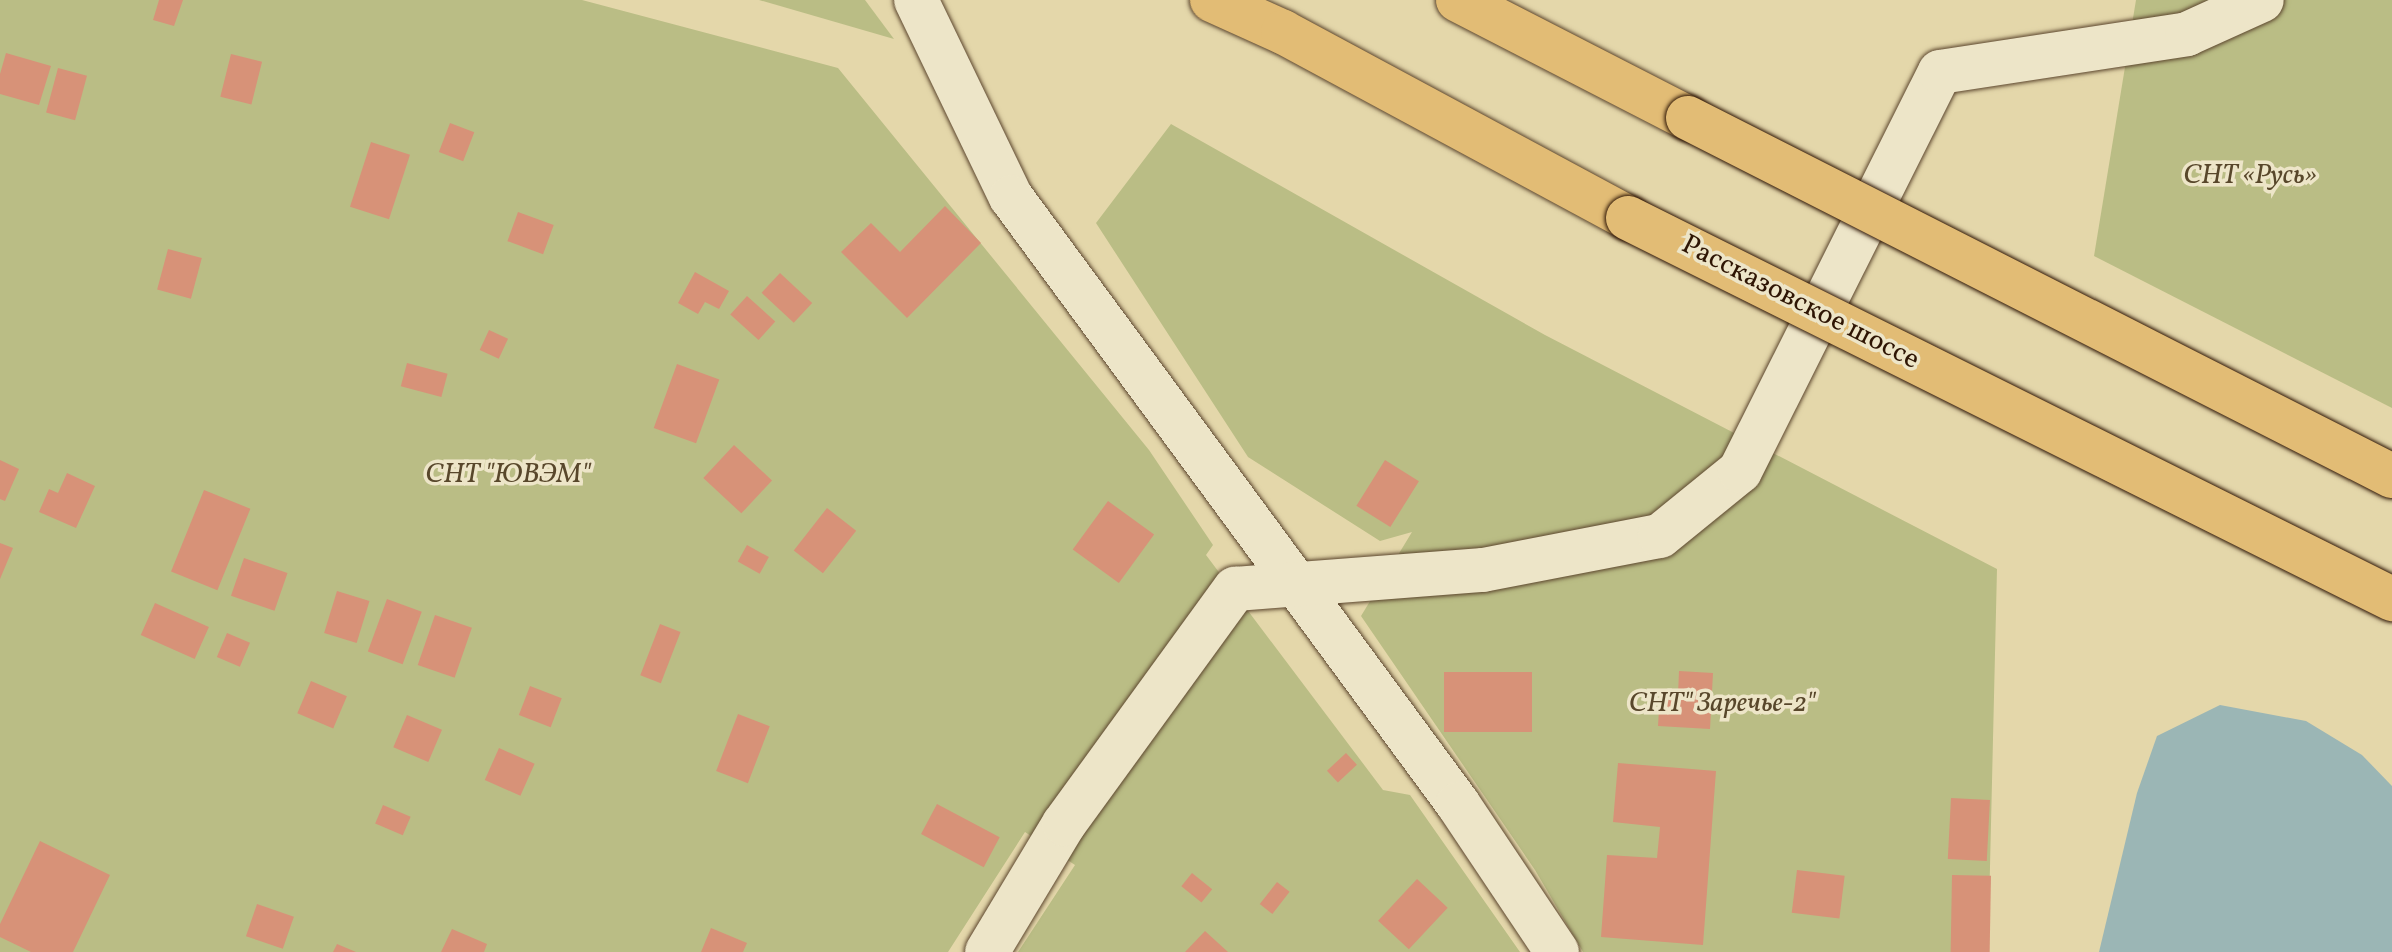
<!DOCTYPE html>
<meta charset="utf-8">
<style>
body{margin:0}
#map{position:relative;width:2392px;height:952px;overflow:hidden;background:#e4d7aa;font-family:Vollkorn,serif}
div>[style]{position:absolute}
.green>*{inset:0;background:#babd85}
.water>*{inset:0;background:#9bb6b5}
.building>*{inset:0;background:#d79278;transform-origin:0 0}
.roads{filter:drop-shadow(0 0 2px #5c462e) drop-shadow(0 0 2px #5c462e)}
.minor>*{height:44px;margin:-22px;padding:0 22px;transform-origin:22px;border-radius:22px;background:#ede5c8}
.primary>*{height:44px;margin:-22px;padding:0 22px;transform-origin:22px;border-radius:22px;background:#e2bc75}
.bridges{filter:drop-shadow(0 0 2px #2e1504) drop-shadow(0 0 2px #2e1504)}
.primary-bridge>*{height:44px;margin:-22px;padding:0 22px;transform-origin:22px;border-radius:22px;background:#e2bc75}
span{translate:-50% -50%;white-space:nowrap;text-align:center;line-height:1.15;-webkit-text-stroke:7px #ede5c8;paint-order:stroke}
.park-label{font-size:28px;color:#58472b;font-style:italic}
.street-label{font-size:28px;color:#2e1504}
</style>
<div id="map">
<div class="green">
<i style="clip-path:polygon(0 0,582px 0,838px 68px,1149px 450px,1213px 545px,1206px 555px,1383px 790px,1410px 795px,1520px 952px,1018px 952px,1075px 865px,1025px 832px,948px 952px,0 952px)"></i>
<i style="clip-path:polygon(759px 0,865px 0,894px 39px)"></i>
<i style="clip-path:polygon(2136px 0,2392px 0,2392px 408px,2094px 256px)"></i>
<i style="clip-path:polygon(1171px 124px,1545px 335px,1997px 569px,1988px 952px,1583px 952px,1535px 870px,1361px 616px,1412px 532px,1380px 541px,1248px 457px,1096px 223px)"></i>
</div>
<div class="water">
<i style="clip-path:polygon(2220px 705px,2306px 721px,2362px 755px,2392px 786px,2392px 952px,2099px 952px,2137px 793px,2157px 736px)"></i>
</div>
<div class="building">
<i style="clip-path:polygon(159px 0,183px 0,174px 26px,153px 20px)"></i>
<i style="clip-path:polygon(6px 53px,51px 66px,39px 105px,0 94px,0 74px)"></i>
<i style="left:231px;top:54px;width:32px;height:44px;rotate:14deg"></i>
<i style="left:58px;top:68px;width:30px;height:46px;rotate:15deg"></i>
<i style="left:450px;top:123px;width:26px;height:31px;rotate:21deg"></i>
<i style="left:371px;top:142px;width:41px;height:68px;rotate:18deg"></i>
<i style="clip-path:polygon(945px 206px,981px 243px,907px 318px,841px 252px,871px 223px,900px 252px)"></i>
<i style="left:518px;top:212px;width:38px;height:31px;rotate:20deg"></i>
<i style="left:168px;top:249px;width:35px;height:42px;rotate:15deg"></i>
<i style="clip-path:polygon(695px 272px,729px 291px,719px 309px,705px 302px,698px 314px,678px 303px)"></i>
<i style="left:780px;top:273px;width:44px;height:27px;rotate:43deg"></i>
<i style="left:747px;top:296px;width:38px;height:25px;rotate:42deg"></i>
<i style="left:489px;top:330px;width:21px;height:22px;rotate:25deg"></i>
<i style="left:407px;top:363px;width:42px;height:24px;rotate:15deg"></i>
<i style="left:677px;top:364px;width:45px;height:68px;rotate:20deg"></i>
<i style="left:734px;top:445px;width:52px;height:45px;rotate:43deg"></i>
<i style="clip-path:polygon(0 460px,19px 469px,5px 501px,0 499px)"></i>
<i style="left:1385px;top:460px;width:40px;height:54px;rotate:32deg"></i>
<i style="clip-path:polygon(67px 473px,95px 486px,76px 528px,39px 512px,49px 489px,58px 493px)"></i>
<i style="left:204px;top:490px;width:50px;height:88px;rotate:22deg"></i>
<i style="left:1108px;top:501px;width:57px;height:60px;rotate:36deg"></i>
<i style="left:827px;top:508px;width:37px;height:54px;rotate:38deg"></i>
<i style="clip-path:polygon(0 543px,13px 548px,0 579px)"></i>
<i style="left:747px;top:545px;width:25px;height:19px;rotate:29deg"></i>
<i style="left:244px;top:558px;width:46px;height:40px;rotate:19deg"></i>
<i style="left:337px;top:591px;width:34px;height:44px;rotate:17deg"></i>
<i style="left:387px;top:599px;width:37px;height:56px;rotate:20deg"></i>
<i style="left:155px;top:603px;width:59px;height:35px;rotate:24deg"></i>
<i style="left:435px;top:615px;width:39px;height:53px;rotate:19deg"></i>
<i style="left:660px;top:624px;width:22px;height:55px;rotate:21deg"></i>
<i style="left:227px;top:633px;width:25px;height:26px;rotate:23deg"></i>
<i style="clip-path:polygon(1679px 671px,1713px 673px,1710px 729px,1658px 726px,1660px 693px,1678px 695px)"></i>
<i style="left:1444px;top:672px;width:88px;height:60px"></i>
<i style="left:311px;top:681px;width:39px;height:35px;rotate:23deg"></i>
<i style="left:530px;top:686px;width:34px;height:31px;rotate:21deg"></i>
<i style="left:738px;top:714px;width:34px;height:61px;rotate:21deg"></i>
<i style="left:407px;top:715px;width:38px;height:35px;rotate:23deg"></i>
<i style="left:499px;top:748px;width:39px;height:35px;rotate:24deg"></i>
<i style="left:1346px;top:753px;width:16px;height:26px;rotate:47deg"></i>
<i style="clip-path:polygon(1618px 763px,1716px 771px,1703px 945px,1601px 937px,1607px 855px,1657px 858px,1660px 827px,1613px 822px)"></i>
<i style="left:1951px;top:798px;width:39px;height:61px;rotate:3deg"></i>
<i style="left:937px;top:804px;width:71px;height:34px;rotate:28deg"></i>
<i style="left:383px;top:805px;width:30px;height:20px;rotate:23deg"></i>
<i style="clip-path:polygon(40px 841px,110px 875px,73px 952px,31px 952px,0 937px,0 924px)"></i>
<i style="left:1797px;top:870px;width:48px;height:43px;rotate:7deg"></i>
<i style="left:1192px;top:873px;width:26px;height:17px;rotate:39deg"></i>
<i style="left:1952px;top:875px;width:39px;height:77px;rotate:1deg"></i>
<i style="left:1417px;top:879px;width:42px;height:57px;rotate:43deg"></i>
<i style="left:1277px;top:882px;width:16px;height:28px;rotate:38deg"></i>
<i style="left:257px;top:904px;width:39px;height:34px;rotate:19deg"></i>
<i style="clip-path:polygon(711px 928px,747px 943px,743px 952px,701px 952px)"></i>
<i style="clip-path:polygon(452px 929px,487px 944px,484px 952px,441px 952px)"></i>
<i style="clip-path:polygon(1205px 931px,1228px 952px,1185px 952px)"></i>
<i style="clip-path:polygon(337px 944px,356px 952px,333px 952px)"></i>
</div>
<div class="roads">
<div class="minor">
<i style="left:916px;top:0;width:219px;rotate:64.3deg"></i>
<i style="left:1011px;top:197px;width:754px;rotate:53.63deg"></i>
<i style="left:1458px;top:804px;width:178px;rotate:56.2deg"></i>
<i style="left:987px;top:952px;width:149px;rotate:-59deg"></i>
<i style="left:1064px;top:824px;width:291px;rotate:-54deg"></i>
<i style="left:1235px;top:589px;width:249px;rotate:-4.4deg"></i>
<i style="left:1483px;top:570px;width:180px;rotate:-10.9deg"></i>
<i style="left:1660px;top:536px;width:103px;rotate:-39.1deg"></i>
<i style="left:1740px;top:471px;width:446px;rotate:-63.4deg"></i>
<i style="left:1940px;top:72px;width:250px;rotate:-8.7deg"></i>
<i style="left:2187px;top:34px;width:82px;rotate:-24.4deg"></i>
</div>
<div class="primary">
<i style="left:1212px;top:0;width:78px;rotate:24.3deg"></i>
<i style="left:1283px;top:32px;width:392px;rotate:28.3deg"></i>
<i style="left:1458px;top:0;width:259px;rotate:27.2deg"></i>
</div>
</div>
<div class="bridges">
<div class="primary-bridge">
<i style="left:1688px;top:118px;width:790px;rotate:26.95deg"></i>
<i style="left:1628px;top:218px;width:854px;rotate:26.51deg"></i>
</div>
</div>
<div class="park-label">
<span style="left:2250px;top:176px">СНТ «Русь»</span>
<span style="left:508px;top:475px">СНТ "ЮВЭМ"</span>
<span style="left:1722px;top:704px">СНТ" Заречье-2"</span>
</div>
<div class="street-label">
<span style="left:1800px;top:303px;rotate:27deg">Рассказовское шоссе</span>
</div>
</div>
